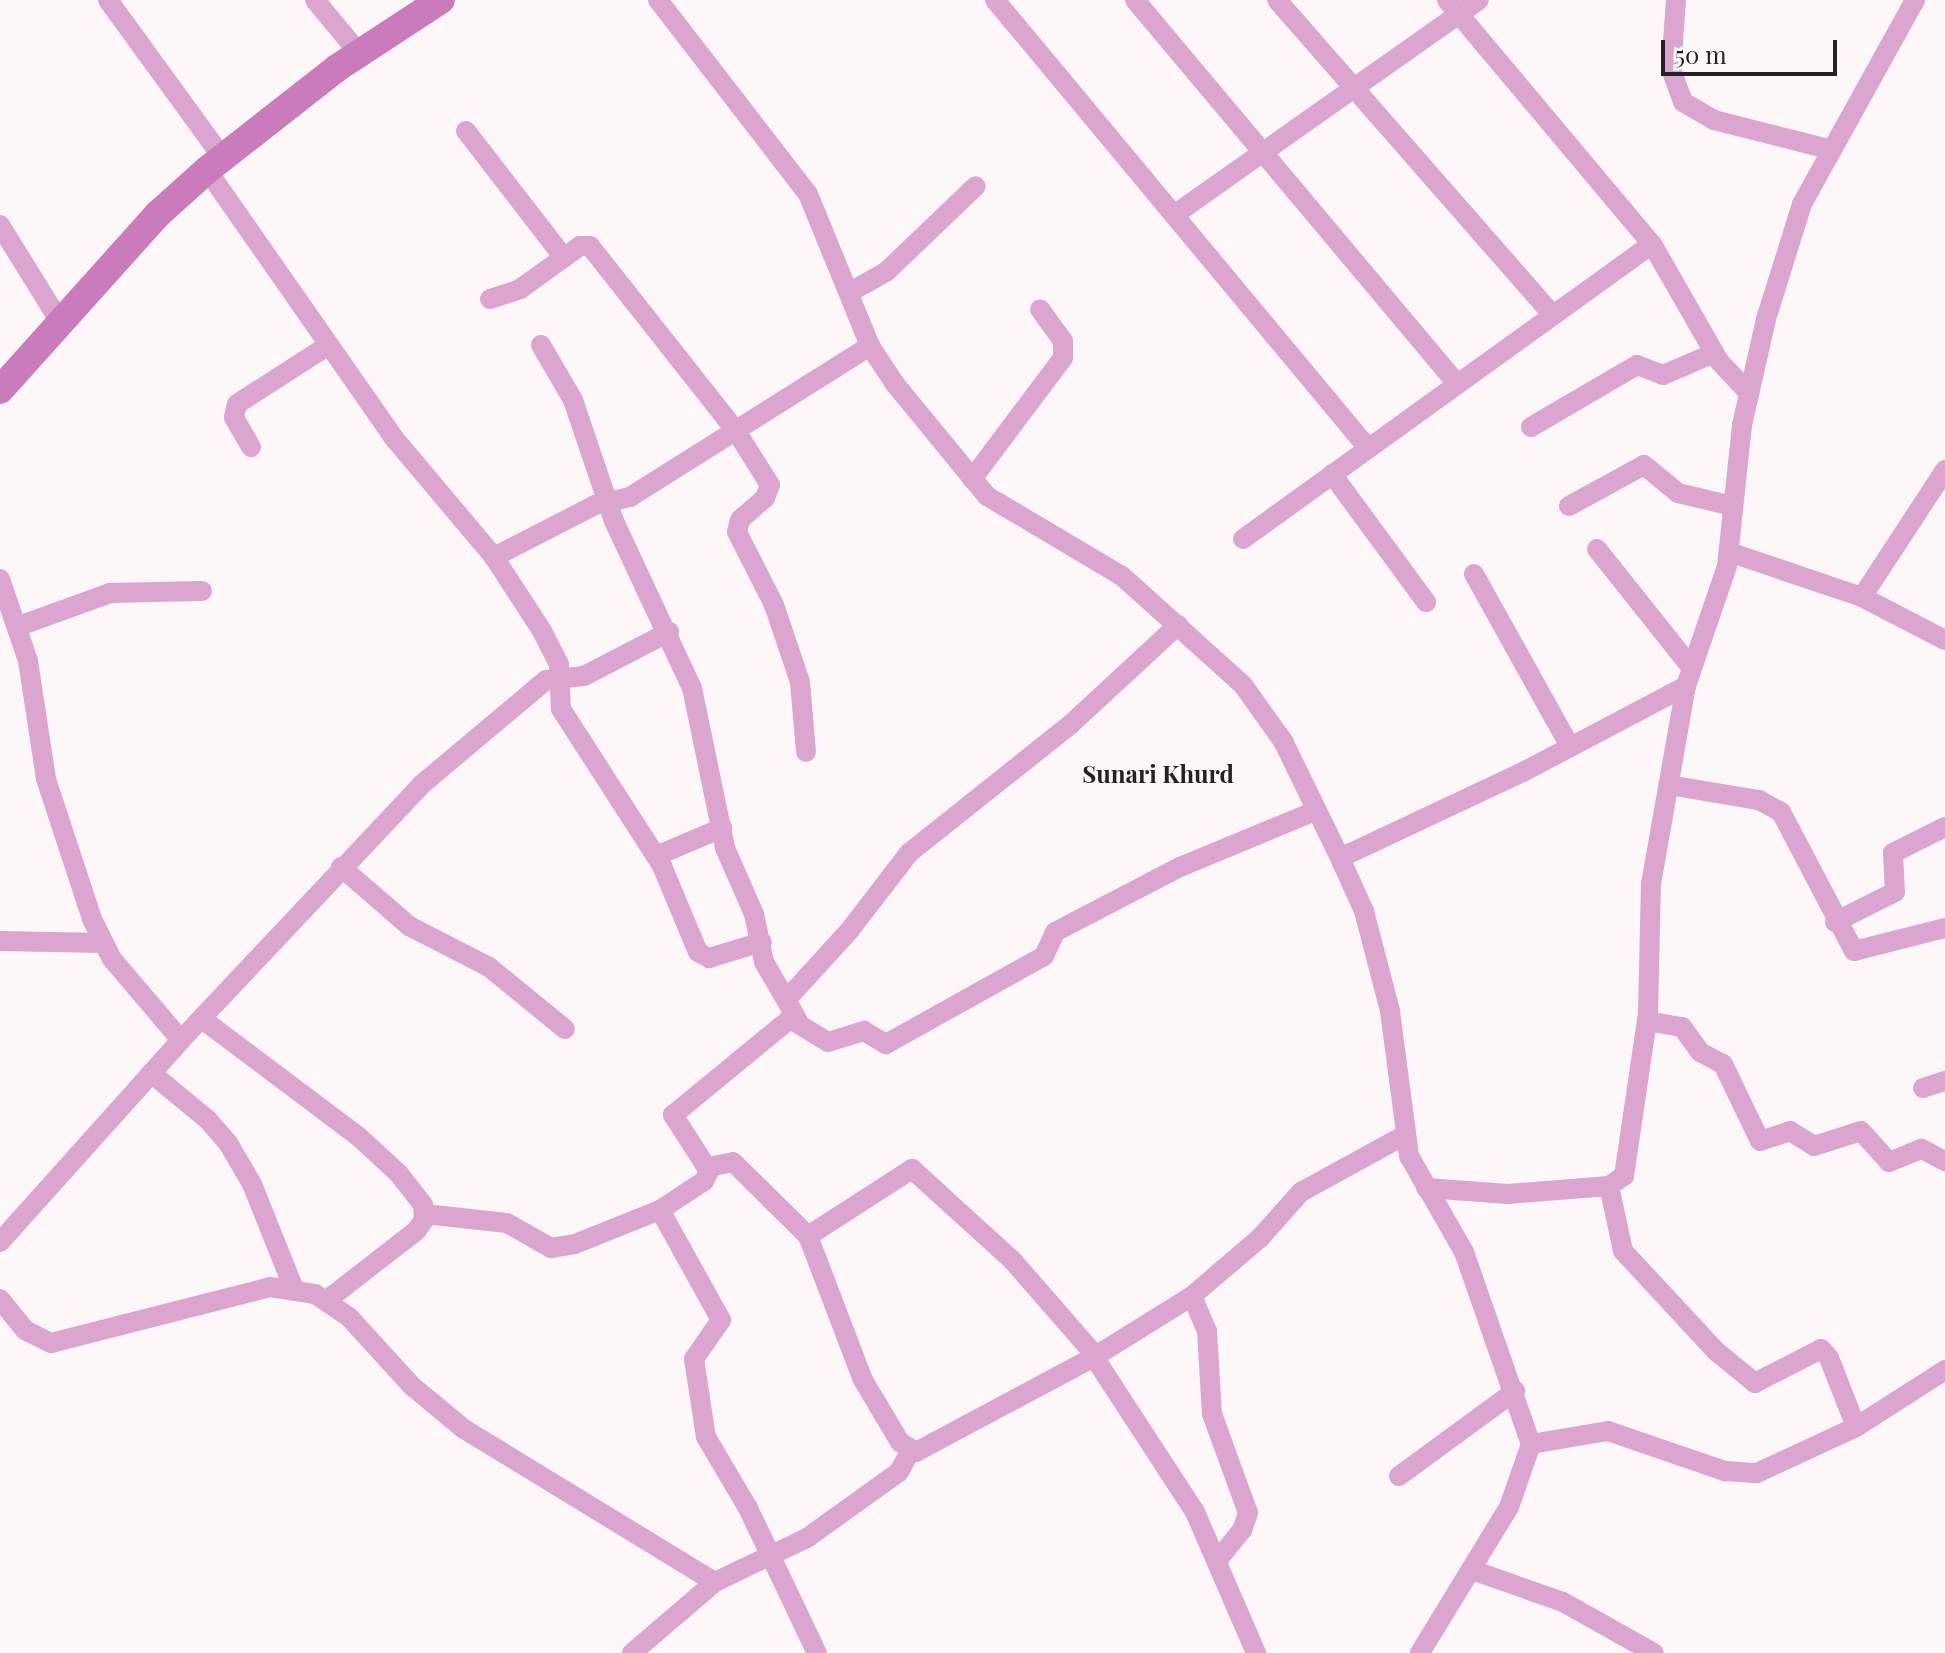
<!DOCTYPE html>
<style>
body{margin:0}
#map{position:relative;width:1945px;height:1653px;overflow:hidden;background:#fef7f9;font-family:"Playfair Display",serif}
div>[style]{position:absolute}
.street>*{height:20px;margin:-10px;padding:0 10px;transform-origin:10px;border-radius:10px;background:#dba5d0}
.secondary>*{height:28px;margin:-14px;padding:0 14px;transform-origin:14px;border-radius:14px;background:#c97bbb}
span{translate:-50% -50%;white-space:nowrap;text-align:center;line-height:1.15;-webkit-text-stroke:6px #fef7f9;paint-order:stroke}
.quarter-label{font-size:24px;color:#242122;font-weight:700}
.scale{position:absolute;left:1661px;top:40px;width:176px;height:36px;box-sizing:border-box;border:4px solid #242122;border-top:0;padding-left:10px;font-size:24px;line-height:28px;white-space:nowrap;color:#242122;-webkit-text-stroke:6px #fef7f9;paint-order:stroke}
</style>
<div id="map">
<div class="street">
<i style="left:108px;top:0;width:194px;rotate:54deg"></i>
<i style="left:315px;top:0;width:69px;rotate:50.3deg"></i>
<i style="left:658px;top:0;width:245px;rotate:52.3deg"></i>
<i style="left:808px;top:194px;width:164px;rotate:67.8deg"></i>
<i style="left:870px;top:346px;width:45px;rotate:56.7deg"></i>
<i style="left:895px;top:384px;width:145px;rotate:50.6deg"></i>
<i style="left:987px;top:496px;width:157px;rotate:30.7deg"></i>
<i style="left:1122px;top:576px;width:163px;rotate:42deg"></i>
<i style="left:1243px;top:685px;width:69px;rotate:54.5deg"></i>
<i style="left:1283px;top:741px;width:130px;rotate:64deg"></i>
<i style="left:1340px;top:858px;width:58px;rotate:65.6deg"></i>
<i style="left:1364px;top:911px;width:103px;rotate:75.4deg"></i>
<i style="left:1390px;top:1011px;width:146px;rotate:82.5deg"></i>
<i style="left:1409px;top:1156px;width:111px;rotate:60.2deg"></i>
<i style="left:1464px;top:1252px;width:203px;rotate:70.8deg"></i>
<i style="left:1531px;top:1444px;width:67px;rotate:109.2deg"></i>
<i style="left:1509px;top:1507px;width:171px;rotate:121.4deg"></i>
<i style="left:995px;top:0;width:582px;rotate:50.23deg"></i>
<i style="left:1135px;top:0;width:499px;rotate:50deg"></i>
<i style="left:1277px;top:0;width:417px;rotate:48.8deg"></i>
<i style="left:1447px;top:0;width:319px;rotate:50deg"></i>
<i style="left:1652px;top:244px;width:135px;rotate:60.2deg"></i>
<i style="left:1719px;top:361px;width:44px;rotate:46.8deg"></i>
<i style="left:1676px;top:0;width:69px;rotate:94.1deg"></i>
<i style="left:1671px;top:69px;width:35px;rotate:70deg"></i>
<i style="left:1683px;top:102px;width:36px;rotate:30deg"></i>
<i style="left:1714px;top:120px;width:119px;rotate:14.2deg"></i>
<i style="left:466px;top:131px;width:160px;rotate:52.3deg"></i>
<i style="left:207px;top:170px;width:325px;rotate:55.1deg"></i>
<i style="left:393px;top:437px;width:157px;rotate:49.9deg"></i>
<i style="left:494px;top:557px;width:88px;rotate:57deg"></i>
<i style="left:542px;top:631px;width:37px;rotate:63deg"></i>
<i style="left:559px;top:664px;width:45px;rotate:87.5deg"></i>
<i style="left:561px;top:709px;width:187px;rotate:57.2deg"></i>
<i style="left:662px;top:866px;width:93px;rotate:67.3deg"></i>
<i style="left:698px;top:952px;width:13px;rotate:29deg"></i>
<i style="left:709px;top:958px;width:55px;rotate:-16.8deg"></i>
<i style="left:1174px;top:215px;width:373px;rotate:-35.2deg"></i>
<i style="left:0;top:225px;width:112px;rotate:58.2deg"></i>
<i style="left:850px;top:292px;width:41px;rotate:-29.1deg"></i>
<i style="left:886px;top:272px;width:124px;rotate:-43.7deg"></i>
<i style="left:490px;top:299px;width:32px;rotate:-18deg"></i>
<i style="left:520px;top:289px;width:74px;rotate:-35.6deg"></i>
<i style="left:580px;top:246px;width:10px"></i>
<i style="left:590px;top:246px;width:236px;rotate:51.7deg"></i>
<i style="left:736px;top:431px;width:64px;rotate:57.8deg"></i>
<i style="left:770px;top:485px;width:14px;rotate:111deg"></i>
<i style="left:765px;top:498px;width:33px;rotate:139deg"></i>
<i style="left:740px;top:520px;width:12px;rotate:104deg"></i>
<i style="left:737px;top:532px;width:82px;rotate:63.1deg"></i>
<i style="left:774px;top:605px;width:81px;rotate:71.3deg"></i>
<i style="left:800px;top:682px;width:70px;rotate:85.1deg"></i>
<i style="left:541px;top:345px;width:64px;rotate:59.8deg"></i>
<i style="left:573px;top:400px;width:128px;rotate:71.3deg"></i>
<i style="left:614px;top:521px;width:184px;rotate:65deg"></i>
<i style="left:692px;top:688px;width:163px;rotate:78.3deg"></i>
<i style="left:725px;top:848px;width:72px;rotate:66.3deg"></i>
<i style="left:754px;top:914px;width:49px;rotate:78.2deg"></i>
<i style="left:764px;top:962px;width:66px;rotate:59.9deg"></i>
<i style="left:1531px;top:427px;width:123px;rotate:-30.3deg"></i>
<i style="left:1637px;top:365px;width:28px;rotate:21deg"></i>
<i style="left:1663px;top:375px;width:56px;rotate:-23.3deg"></i>
<i style="left:251px;top:447px;width:34px;rotate:-120deg"></i>
<i style="left:234px;top:417px;width:13px;rotate:-77deg"></i>
<i style="left:237px;top:404px;width:107px;rotate:-32.8deg"></i>
<i style="left:1332px;top:474px;width:159px;rotate:53.7deg"></i>
<i style="left:972px;top:479px;width:151px;rotate:-53.1deg"></i>
<i style="left:1063px;top:358px;width:17px;rotate:-90deg"></i>
<i style="left:1063px;top:341px;width:39px;rotate:-126deg"></i>
<i style="left:1569px;top:506px;width:85px;rotate:-28.7deg"></i>
<i style="left:1644px;top:465px;width:44px;rotate:39.5deg"></i>
<i style="left:1678px;top:493px;width:56px;rotate:13.5deg"></i>
<i style="left:1243px;top:539px;width:504px;rotate:-35.8deg"></i>
<i style="left:1597px;top:549px;width:151px;rotate:51.5deg"></i>
<i style="left:1729px;top:552px;width:140px;rotate:18.7deg"></i>
<i style="left:1862px;top:597px;width:93px;rotate:27.4deg"></i>
<i style="left:494px;top:557px;width:114px;rotate:-27.2deg"></i>
<i style="left:595px;top:505px;width:36px;rotate:-13deg"></i>
<i style="left:630px;top:497px;width:284px;rotate:-32.2deg"></i>
<i style="left:1474px;top:574px;width:196px;rotate:60.9deg"></i>
<i style="left:0;top:579px;width:87px;rotate:71.1deg"></i>
<i style="left:28px;top:661px;width:119px;rotate:81.3deg"></i>
<i style="left:46px;top:779px;width:147px;rotate:71.8deg"></i>
<i style="left:92px;top:919px;width:45px;rotate:63.4deg"></i>
<i style="left:112px;top:959px;width:106px;rotate:49.6deg"></i>
<i style="left:1862px;top:597px;width:152px;rotate:-56.8deg"></i>
<i style="left:19px;top:626px;width:97px;rotate:-19.9deg"></i>
<i style="left:110px;top:593px;width:92px;rotate:-1.2deg"></i>
<i style="left:1669px;top:785px;width:91px;rotate:9.5deg"></i>
<i style="left:1759px;top:800px;width:25px;rotate:29deg"></i>
<i style="left:1781px;top:812px;width:157px;rotate:62.3deg"></i>
<i style="left:1854px;top:951px;width:94px;rotate:-14.2deg"></i>
<i style="left:656px;top:856px;width:72px;rotate:-23deg"></i>
<i style="left:1340px;top:858px;width:202px;rotate:-25.2deg"></i>
<i style="left:1523px;top:772px;width:184px;rotate:-27.8deg"></i>
<i style="left:341px;top:867px;width:90px;rotate:40.9deg"></i>
<i style="left:409px;top:926px;width:90px;rotate:27.1deg"></i>
<i style="left:489px;top:967px;width:98px;rotate:39.2deg"></i>
<i style="left:1835px;top:922px;width:67px;rotate:-26.6deg"></i>
<i style="left:1895px;top:892px;width:39px;rotate:-93deg"></i>
<i style="left:1893px;top:853px;width:58px;rotate:-26.6deg"></i>
<i style="left:0;top:941px;width:102px;rotate:1.1deg"></i>
<i style="left:787px;top:999px;width:92px;rotate:-47.6deg"></i>
<i style="left:849px;top:931px;width:98px;rotate:-52.4deg"></i>
<i style="left:909px;top:853px;width:207px;rotate:-38.5deg"></i>
<i style="left:1071px;top:724px;width:146px;rotate:-42.8deg"></i>
<i style="left:202px;top:1019px;width:196px;rotate:36.9deg"></i>
<i style="left:359px;top:1137px;width:54px;rotate:42.8deg"></i>
<i style="left:399px;top:1174px;width:39px;rotate:52deg"></i>
<i style="left:423px;top:1205px;width:15px;rotate:86deg"></i>
<i style="left:424px;top:1220px;width:14px;rotate:126deg"></i>
<i style="left:416px;top:1231px;width:113px;rotate:142.2deg"></i>
<i style="left:1647px;top:1021px;width:36px;rotate:10deg"></i>
<i style="left:1682px;top:1027px;width:31px;rotate:54deg"></i>
<i style="left:1700px;top:1052px;width:26px;rotate:28deg"></i>
<i style="left:1723px;top:1064px;width:85px;rotate:64.3deg"></i>
<i style="left:1760px;top:1141px;width:32px;rotate:-18deg"></i>
<i style="left:1790px;top:1131px;width:28px;rotate:32deg"></i>
<i style="left:1814px;top:1146px;width:49px;rotate:-17.7deg"></i>
<i style="left:1861px;top:1131px;width:42px;rotate:47.9deg"></i>
<i style="left:1889px;top:1162px;width:35px;rotate:-22deg"></i>
<i style="left:1922px;top:1149px;width:26px;rotate:28deg"></i>
<i style="left:151px;top:1073px;width:74px;rotate:39.5deg"></i>
<i style="left:208px;top:1120px;width:30px;rotate:49deg"></i>
<i style="left:228px;top:1143px;width:48px;rotate:59.7deg"></i>
<i style="left:252px;top:1184px;width:113px;rotate:68.2deg"></i>
<i style="left:1923px;top:1088px;width:23px;rotate:-18deg"></i>
<i style="left:708px;top:1167px;width:25px;rotate:-11deg"></i>
<i style="left:733px;top:1162px;width:105px;rotate:44.6deg"></i>
<i style="left:808px;top:1236px;width:154px;rotate:69.1deg"></i>
<i style="left:863px;top:1380px;width:72px;rotate:59.2deg"></i>
<i style="left:900px;top:1442px;width:19px;rotate:32deg"></i>
<i style="left:916px;top:1452px;width:202px;rotate:-28.1deg"></i>
<i style="left:1094px;top:1357px;width:115px;rotate:-31.9deg"></i>
<i style="left:1192px;top:1296px;width:89px;rotate:-40.5deg"></i>
<i style="left:1260px;top:1238px;width:62px;rotate:-48.3deg"></i>
<i style="left:1301px;top:1192px;width:119px;rotate:-28.7deg"></i>
<i style="left:1609px;top:1186px;width:66px;rotate:77.8deg"></i>
<i style="left:1623px;top:1251px;width:138px;rotate:47.1deg"></i>
<i style="left:1717px;top:1352px;width:49px;rotate:39.2deg"></i>
<i style="left:1755px;top:1383px;width:74px;rotate:-27.3deg"></i>
<i style="left:1821px;top:1349px;width:12px;rotate:48deg"></i>
<i style="left:1829px;top:1358px;width:74px;rotate:68.6deg"></i>
<i style="left:1426px;top:1188px;width:82px;rotate:4.2deg"></i>
<i style="left:1508px;top:1194px;width:101px;rotate:-4.5deg"></i>
<i style="left:1609px;top:1186px;width:18px;rotate:-34deg"></i>
<i style="left:1624px;top:1176px;width:164px;rotate:-81.6deg"></i>
<i style="left:1648px;top:1014px;width:130px;rotate:-88.7deg"></i>
<i style="left:1651px;top:884px;width:201px;rotate:-80deg"></i>
<i style="left:1686px;top:686px;width:127px;rotate:-71.1deg"></i>
<i style="left:1727px;top:566px;width:142px;rotate:-83.9deg"></i>
<i style="left:1742px;top:425px;width:109px;rotate:-77.2deg"></i>
<i style="left:1766px;top:319px;width:121px;rotate:-72.6deg"></i>
<i style="left:1802px;top:204px;width:233px;rotate:-61deg"></i>
<i style="left:660px;top:1210px;width:126px;rotate:61deg"></i>
<i style="left:721px;top:1320px;width:47px;rotate:124.7deg"></i>
<i style="left:694px;top:1359px;width:79px;rotate:81.3deg"></i>
<i style="left:706px;top:1437px;width:82px;rotate:59.4deg"></i>
<i style="left:748px;top:1508px;width:161px;rotate:64.6deg"></i>
<i style="left:425px;top:1214px;width:82px;rotate:6.3deg"></i>
<i style="left:507px;top:1223px;width:51px;rotate:29.6deg"></i>
<i style="left:551px;top:1248px;width:24px;rotate:-9deg"></i>
<i style="left:575px;top:1244px;width:92px;rotate:-21.8deg"></i>
<i style="left:660px;top:1210px;width:53px;rotate:-33.4deg"></i>
<i style="left:704px;top:1181px;width:11px;rotate:-63deg"></i>
<i style="left:709px;top:1171px;width:67px;rotate:-122.7deg"></i>
<i style="left:673px;top:1115px;width:151px;rotate:-39.4deg"></i>
<i style="left:790px;top:1019px;width:44px;rotate:31.2deg"></i>
<i style="left:828px;top:1042px;width:38px;rotate:-17deg"></i>
<i style="left:864px;top:1031px;width:26px;rotate:31deg"></i>
<i style="left:886px;top:1044px;width:181px;rotate:-29.1deg"></i>
<i style="left:1044px;top:956px;width:26px;rotate:-65deg"></i>
<i style="left:1055px;top:932px;width:141px;rotate:-27.5deg"></i>
<i style="left:1180px;top:867px;width:146px;rotate:-22.5deg"></i>
<i style="left:808px;top:1236px;width:124px;rotate:-32.8deg"></i>
<i style="left:912px;top:1169px;width:137px;rotate:42.3deg"></i>
<i style="left:1013px;top:1261px;width:126px;rotate:48.9deg"></i>
<i style="left:0;top:1242px;width:271px;rotate:-48.1deg"></i>
<i style="left:181px;top:1040px;width:350px;rotate:-46.7deg"></i>
<i style="left:421px;top:785px;width:163px;rotate:-40deg"></i>
<i style="left:546px;top:680px;width:38px;rotate:-6deg"></i>
<i style="left:584px;top:676px;width:96px;rotate:-27.4deg"></i>
<i style="left:1192px;top:1296px;width:38px;rotate:67deg"></i>
<i style="left:1207px;top:1331px;width:83px;rotate:86.6deg"></i>
<i style="left:1212px;top:1414px;width:105px;rotate:70deg"></i>
<i style="left:1248px;top:1513px;width:18px;rotate:109deg"></i>
<i style="left:1242px;top:1530px;width:38px;rotate:129deg"></i>
<i style="left:0;top:1299px;width:40px;rotate:51deg"></i>
<i style="left:25px;top:1330px;width:29px;rotate:27deg"></i>
<i style="left:51px;top:1343px;width:226px;rotate:-14.3deg"></i>
<i style="left:270px;top:1287px;width:46px;rotate:8.8deg"></i>
<i style="left:315px;top:1294px;width:41px;rotate:34.1deg"></i>
<i style="left:349px;top:1317px;width:93px;rotate:47.6deg"></i>
<i style="left:412px;top:1386px;width:67px;rotate:39.6deg"></i>
<i style="left:464px;top:1429px;width:294px;rotate:31.4deg"></i>
<i style="left:715px;top:1582px;width:102px;rotate:-25.6deg"></i>
<i style="left:807px;top:1538px;width:113px;rotate:-35.7deg"></i>
<i style="left:899px;top:1472px;width:25px;rotate:-61deg"></i>
<i style="left:1094px;top:1357px;width:185px;rotate:56.9deg"></i>
<i style="left:1195px;top:1512px;width:154px;rotate:66.6deg"></i>
<i style="left:1531px;top:1444px;width:78px;rotate:-9.6deg"></i>
<i style="left:1608px;top:1431px;width:124px;rotate:18.9deg"></i>
<i style="left:1725px;top:1471px;width:32px;rotate:4deg"></i>
<i style="left:1757px;top:1473px;width:109px;rotate:-24.9deg"></i>
<i style="left:1856px;top:1427px;width:106px;rotate:-32.6deg"></i>
<i style="left:1399px;top:1476px;width:144px;rotate:-36.2deg"></i>
<i style="left:1472px;top:1570px;width:96px;rotate:19.4deg"></i>
<i style="left:1563px;top:1602px;width:104px;rotate:29.3deg"></i>
<i style="left:632px;top:1653px;width:109px;rotate:-40.5deg"></i>
</div>
<div class="secondary">
<i style="left:0;top:390px;width:237px;rotate:-48.1deg"></i>
<i style="left:158px;top:214px;width:66px;rotate:-41.9deg"></i>
<i style="left:207px;top:170px;width:165px;rotate:-38.1deg"></i>
<i style="left:337px;top:68px;width:124px;rotate:-33.2deg"></i>
</div>
<div class="quarter-label">
<span style="left:1158px;top:774px">Sunari Khurd</span>
</div>
<div class="scale">50 m</div>
</div>
